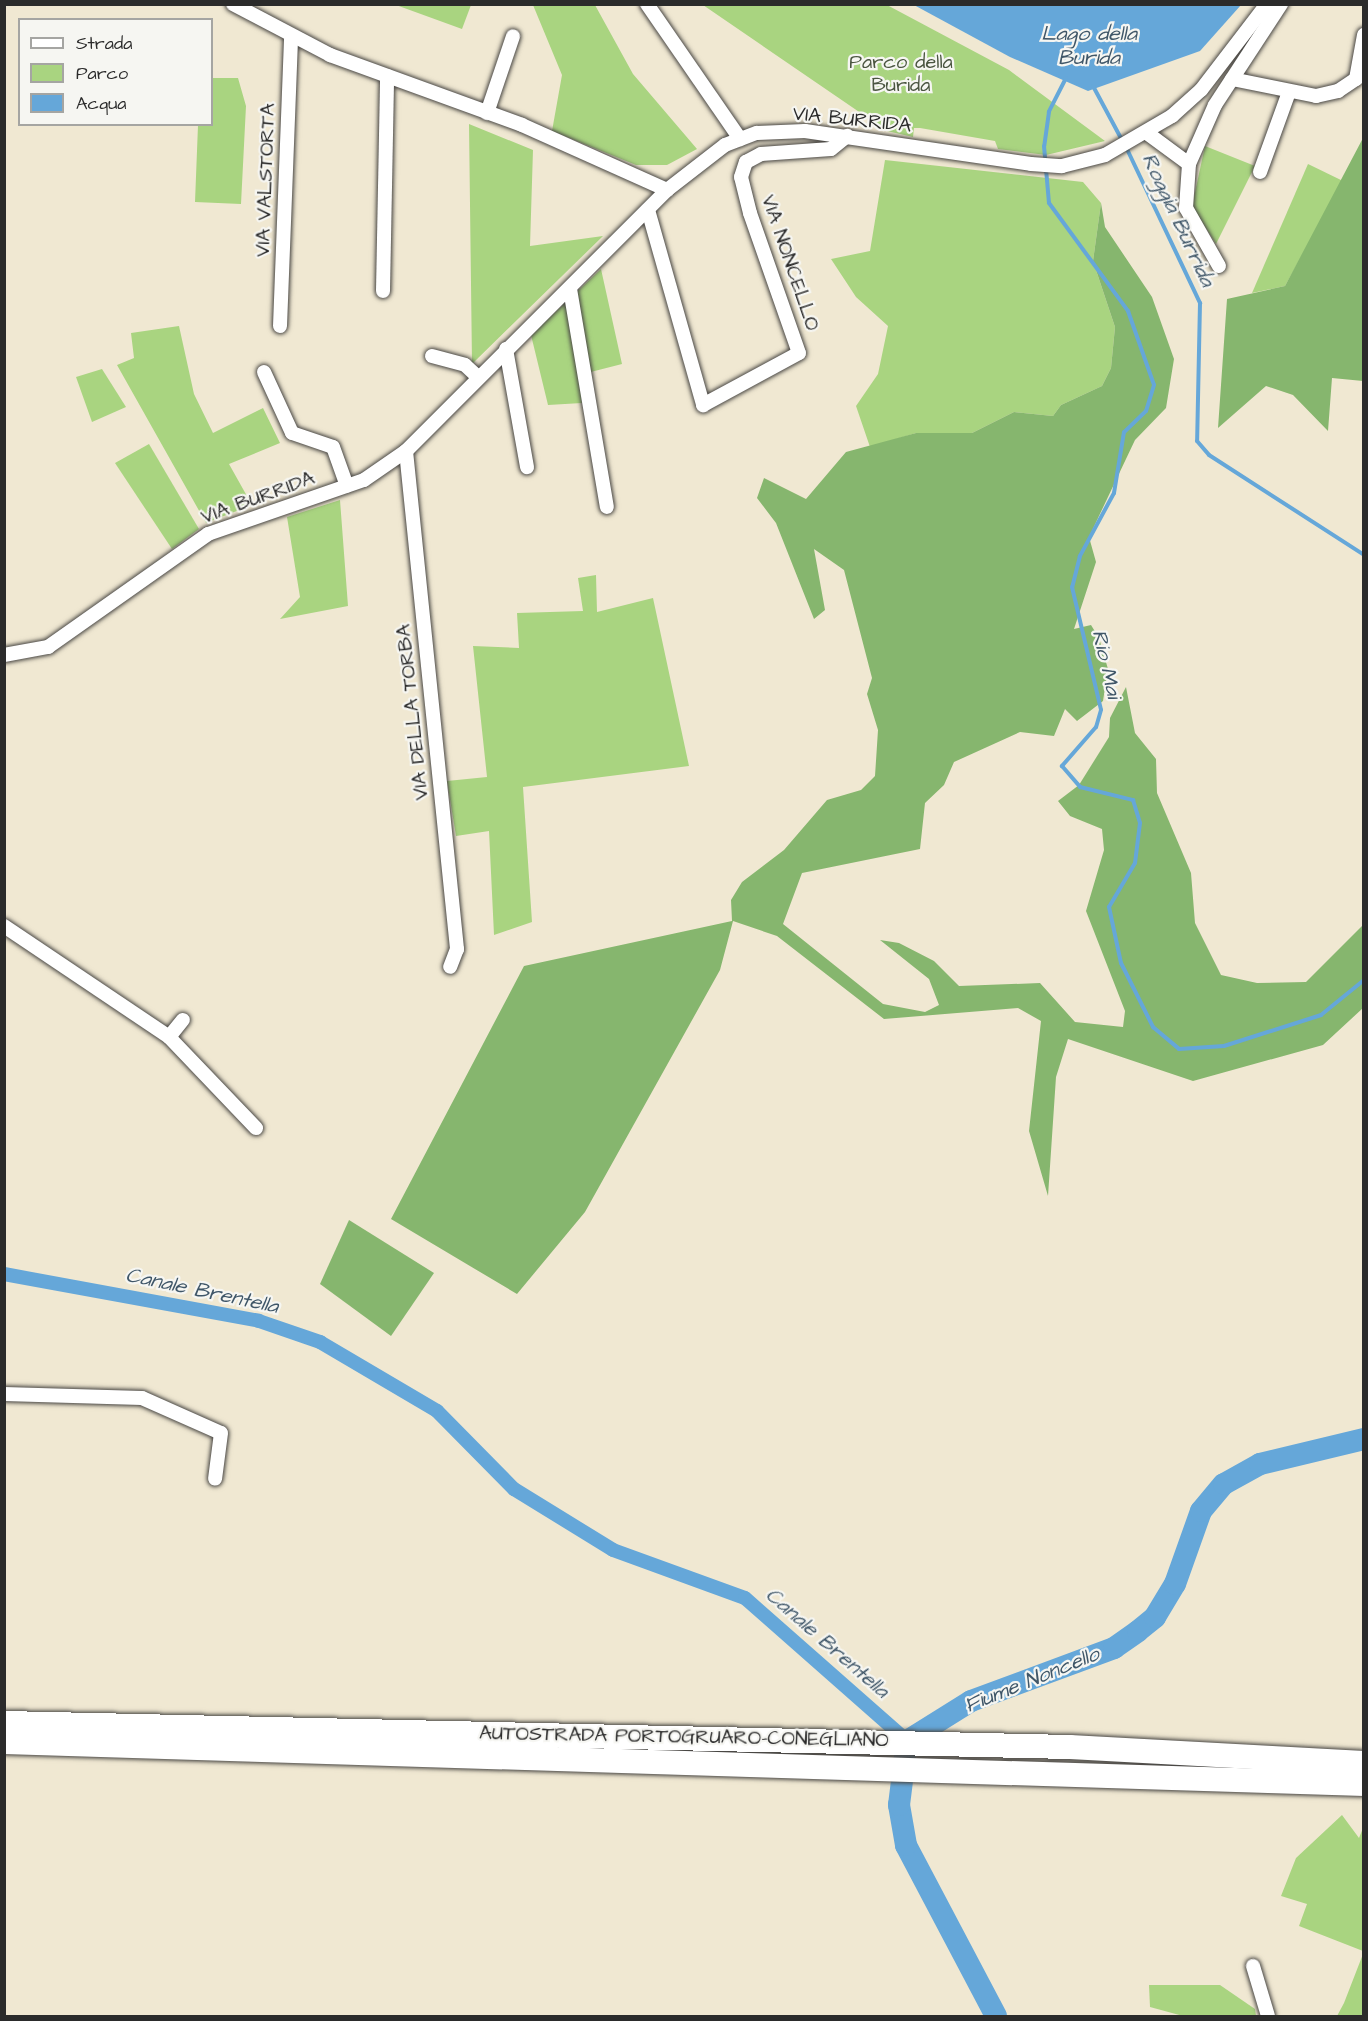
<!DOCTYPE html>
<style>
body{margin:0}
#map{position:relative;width:1368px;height:2021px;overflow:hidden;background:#f0e8d2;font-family:"Architects Daughter",sans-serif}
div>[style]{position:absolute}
.green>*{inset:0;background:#a9d480}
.forest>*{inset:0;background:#86b66e}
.water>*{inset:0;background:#65a7d9}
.stream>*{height:4px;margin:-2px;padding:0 2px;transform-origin:2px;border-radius:2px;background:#65a7d9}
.canal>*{height:14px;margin:-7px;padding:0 7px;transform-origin:7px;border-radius:7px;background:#65a7d9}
.river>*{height:22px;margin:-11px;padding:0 11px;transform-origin:11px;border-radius:11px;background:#65a7d9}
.roads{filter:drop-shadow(0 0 2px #494744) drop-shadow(0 0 2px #494744)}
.street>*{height:14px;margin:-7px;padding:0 7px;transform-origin:7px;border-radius:7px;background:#fff}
.highway>*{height:24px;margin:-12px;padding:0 12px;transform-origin:12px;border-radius:12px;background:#fff}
span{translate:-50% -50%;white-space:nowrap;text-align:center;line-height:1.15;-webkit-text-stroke:4.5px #f6f6f2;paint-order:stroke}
.park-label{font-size:20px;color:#4a5540}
.street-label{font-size:20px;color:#2b2b2b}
.water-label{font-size:21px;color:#3f5668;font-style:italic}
.frame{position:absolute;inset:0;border:6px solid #2b2b2b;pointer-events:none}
.legend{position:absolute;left:18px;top:18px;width:195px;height:108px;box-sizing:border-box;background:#f6f6f2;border:2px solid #a5a5a2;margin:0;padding:8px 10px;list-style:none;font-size:18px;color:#2b2b2b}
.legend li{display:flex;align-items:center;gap:12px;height:30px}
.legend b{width:30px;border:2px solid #a5a5a2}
</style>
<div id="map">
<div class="green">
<i style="clip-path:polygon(396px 5px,471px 5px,462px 29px)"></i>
<i style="clip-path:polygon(533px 5px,595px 5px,633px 74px,697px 149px,667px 165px,636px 165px,552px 131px,562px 75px)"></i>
<i style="clip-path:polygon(703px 5px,887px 5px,1009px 70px,1105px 141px,1046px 155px,998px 149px,995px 141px,920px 128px,914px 128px,913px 137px,887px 131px)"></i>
<i style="clip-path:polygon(212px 78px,238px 78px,246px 106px,241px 204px,195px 202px,198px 125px,212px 124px)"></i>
<i style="clip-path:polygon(469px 124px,533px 150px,530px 246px,603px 236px,472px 364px)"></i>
<i style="clip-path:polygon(1205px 146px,1255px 166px,1216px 244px,1192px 206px)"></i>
<i style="clip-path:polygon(885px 160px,1083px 182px,1101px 203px,1093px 261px,1115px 327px,1111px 368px,1102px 386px,1061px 405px,1053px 416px,1014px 412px,972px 433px,916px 433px,870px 447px,856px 406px,878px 374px,888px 326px,856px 297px,831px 259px,870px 251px)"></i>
<i style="clip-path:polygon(1308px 164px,1343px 181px,1285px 286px,1252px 293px)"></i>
<i style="clip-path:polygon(601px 269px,622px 364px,579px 375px,582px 403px,548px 405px,531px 335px)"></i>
<i style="clip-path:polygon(179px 326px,194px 394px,213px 433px,263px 408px,280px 443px,229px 464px,252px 505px,206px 523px,117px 365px,134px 358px,131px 333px)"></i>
<i style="clip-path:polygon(102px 369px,126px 407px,92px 422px,76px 377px)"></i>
<i style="clip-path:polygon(149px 444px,199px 529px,172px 549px,115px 463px)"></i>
<i style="clip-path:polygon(340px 500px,348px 606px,280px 619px,300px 597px,287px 517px)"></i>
<i style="clip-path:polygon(596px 575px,597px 612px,653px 598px,689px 766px,523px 787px,532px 922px,494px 935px,489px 831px,456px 836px,447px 781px,487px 777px,473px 646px,519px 648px,517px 613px,583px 611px,578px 578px)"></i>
<i style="clip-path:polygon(1342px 1815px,1359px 1838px,1363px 1828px,1363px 1951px,1299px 1926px,1307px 1904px,1281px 1896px,1296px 1858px)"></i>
<i style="clip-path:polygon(1363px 1954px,1363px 2016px,1337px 2016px,1344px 2003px)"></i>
<i style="clip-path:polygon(1149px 1985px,1220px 1985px,1255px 2009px,1256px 2016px,1183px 2016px,1150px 2007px)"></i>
</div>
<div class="forest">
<i style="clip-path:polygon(1363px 138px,1363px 381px,1332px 378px,1328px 431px,1293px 395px,1266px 386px,1218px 428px,1227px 299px,1285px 286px)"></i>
<i style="clip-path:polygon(1101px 203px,1105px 227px,1152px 297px,1174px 359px,1166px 408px,1135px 440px,1089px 537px,1096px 562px,1074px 629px,1091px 625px,1099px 638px,1108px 669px,1103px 701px,1077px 721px,1065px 709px,1054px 736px,1020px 732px,954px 762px,944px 785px,925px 803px,920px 849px,802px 873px,783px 924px,883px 1004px,925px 1012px,939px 1005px,929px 979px,880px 940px,899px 943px,934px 961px,959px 986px,1040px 983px,1075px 1022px,1123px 1027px,1125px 1011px,1086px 911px,1104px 850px,1102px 829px,1070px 816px,1058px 801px,1079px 785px,1109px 737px,1110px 718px,1126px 687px,1135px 733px,1156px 759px,1157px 793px,1191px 873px,1195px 923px,1221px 975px,1257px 983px,1306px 982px,1363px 925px,1363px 1008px,1323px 1045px,1193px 1081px,1068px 1039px,1056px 1077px,1048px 1196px,1029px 1131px,1041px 1021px,1018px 1008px,884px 1019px,777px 936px,733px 921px,720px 970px,585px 1212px,517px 1294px,391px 1219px,524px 966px,732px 921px,731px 900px,742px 882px,784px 850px,827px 800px,861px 790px,875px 776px,878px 730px,867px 694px,872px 678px,844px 570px,814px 549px,825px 610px,814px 619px,776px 523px,757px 498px,764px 478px,806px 499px,846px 452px,916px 433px,972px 433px,1014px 412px,1053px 416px,1061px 405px,1102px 386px,1111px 368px,1115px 327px,1093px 261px)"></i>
<i style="clip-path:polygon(349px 1220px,434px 1273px,391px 1336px,320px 1284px)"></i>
</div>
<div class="water">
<i style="clip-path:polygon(914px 5px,1241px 5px,1200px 51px,1088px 91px,1010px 57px)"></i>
</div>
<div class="stream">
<i style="left:1066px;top:78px;width:38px;rotate:117deg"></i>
<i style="left:1049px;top:112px;width:34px;rotate:98deg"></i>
<i style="left:1044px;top:146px;width:57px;rotate:85deg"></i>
<i style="left:1049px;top:203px;width:134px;rotate:53.8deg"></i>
<i style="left:1128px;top:311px;width:78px;rotate:70.6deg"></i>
<i style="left:1154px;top:385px;width:27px;rotate:107deg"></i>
<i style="left:1146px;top:411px;width:30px;rotate:136deg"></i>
<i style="left:1124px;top:432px;width:62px;rotate:99.3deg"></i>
<i style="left:1114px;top:493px;width:72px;rotate:118.4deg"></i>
<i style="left:1080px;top:556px;width:32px;rotate:104deg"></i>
<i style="left:1072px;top:587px;width:126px;rotate:76.7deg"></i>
<i style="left:1101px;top:710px;width:18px;rotate:106deg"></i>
<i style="left:1096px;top:727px;width:52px;rotate:131.1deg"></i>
<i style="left:1062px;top:766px;width:28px;rotate:49deg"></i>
<i style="left:1080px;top:787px;width:55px;rotate:13.8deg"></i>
<i style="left:1133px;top:800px;width:24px;rotate:73deg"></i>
<i style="left:1140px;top:823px;width:40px;rotate:97.1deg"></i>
<i style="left:1135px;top:863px;width:51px;rotate:120.6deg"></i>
<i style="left:1109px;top:907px;width:57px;rotate:77.9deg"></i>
<i style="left:1121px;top:963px;width:72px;rotate:63.4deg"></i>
<i style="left:1153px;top:1027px;width:34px;rotate:40deg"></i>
<i style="left:1179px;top:1049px;width:45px;rotate:-3.8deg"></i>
<i style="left:1224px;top:1046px;width:102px;rotate:-17.7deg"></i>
<i style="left:1321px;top:1015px;width:55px;rotate:-39.1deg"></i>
<i style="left:1093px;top:86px;width:61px;rotate:61.8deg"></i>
<i style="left:1126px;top:147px;width:173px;rotate:64.6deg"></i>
<i style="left:1200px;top:303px;width:138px;rotate:91.2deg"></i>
<i style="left:1197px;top:441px;width:18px;rotate:49deg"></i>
<i style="left:1209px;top:455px;width:184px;rotate:32.8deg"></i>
</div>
<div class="canal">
<i style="left:4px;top:1274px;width:259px;rotate:10.4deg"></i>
<i style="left:259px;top:1321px;width:65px;rotate:19deg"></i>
<i style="left:320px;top:1342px;width:136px;rotate:30.5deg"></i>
<i style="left:437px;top:1411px;width:110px;rotate:45.4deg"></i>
<i style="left:514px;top:1489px;width:116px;rotate:31.6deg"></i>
<i style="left:613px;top:1550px;width:140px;rotate:20deg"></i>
<i style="left:745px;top:1598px;width:216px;rotate:41.4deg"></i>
</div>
<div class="river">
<i style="left:996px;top:2016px;width:193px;rotate:-117.8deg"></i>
<i style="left:906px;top:1845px;width:41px;rotate:-99.9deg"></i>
<i style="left:899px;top:1805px;width:64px;rotate:-82.9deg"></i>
<i style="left:907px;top:1741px;width:75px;rotate:-32deg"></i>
<i style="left:971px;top:1701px;width:153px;rotate:-20.3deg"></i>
<i style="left:1114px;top:1648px;width:29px;rotate:-35deg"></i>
<i style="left:1138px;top:1631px;width:22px;rotate:-39deg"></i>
<i style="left:1155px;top:1617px;width:39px;rotate:-59deg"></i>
<i style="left:1175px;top:1584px;width:77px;rotate:-70.4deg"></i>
<i style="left:1201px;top:1511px;width:35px;rotate:-50deg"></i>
<i style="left:1224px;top:1484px;width:41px;rotate:-29.1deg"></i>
<i style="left:1260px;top:1464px;width:107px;rotate:-13.5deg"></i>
</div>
<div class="roads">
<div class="street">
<i style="left:233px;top:4px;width:110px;rotate:27.7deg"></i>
<i style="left:330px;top:55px;width:204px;rotate:20deg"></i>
<i style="left:522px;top:125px;width:159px;rotate:24.1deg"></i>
<i style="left:647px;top:4px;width:164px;rotate:55.4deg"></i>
<i style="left:1232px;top:79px;width:86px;rotate:11.4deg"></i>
<i style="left:1316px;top:96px;width:23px;rotate:-13deg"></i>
<i style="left:1338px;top:91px;width:22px;rotate:-34deg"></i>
<i style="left:1356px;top:79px;width:45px;rotate:-79.7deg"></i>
<i style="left:487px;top:113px;width:81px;rotate:-71.3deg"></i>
<i style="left:1147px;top:133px;width:52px;rotate:36.4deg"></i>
<i style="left:1260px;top:172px;width:85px;rotate:-70.1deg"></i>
<i style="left:648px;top:210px;width:203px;rotate:74.2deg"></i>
<i style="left:703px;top:405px;width:109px;rotate:-28.4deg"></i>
<i style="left:799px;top:353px;width:148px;rotate:-109.3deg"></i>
<i style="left:750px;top:213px;width:37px;rotate:-104deg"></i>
<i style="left:741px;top:177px;width:16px;rotate:-72deg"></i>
<i style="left:746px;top:162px;width:17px;rotate:-28deg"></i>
<i style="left:761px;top:154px;width:70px;rotate:-4.1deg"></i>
<i style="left:831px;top:149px;width:21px;rotate:-39deg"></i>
<i style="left:1219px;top:266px;width:67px;rotate:-119.6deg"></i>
<i style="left:1186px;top:208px;width:44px;rotate:-86.1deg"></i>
<i style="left:1189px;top:164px;width:64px;rotate:-66.2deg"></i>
<i style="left:1215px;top:105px;width:121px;rotate:-56.8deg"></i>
<i style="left:570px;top:289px;width:221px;rotate:80.4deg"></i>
<i style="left:383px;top:291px;width:215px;rotate:-88.9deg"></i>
<i style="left:280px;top:326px;width:290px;rotate:-87.8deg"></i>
<i style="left:506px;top:349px;width:120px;rotate:79.9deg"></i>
<i style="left:432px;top:356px;width:34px;rotate:15deg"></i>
<i style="left:465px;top:365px;width:16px;rotate:43deg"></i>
<i style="left:264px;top:372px;width:67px;rotate:65.3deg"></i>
<i style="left:292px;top:433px;width:43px;rotate:18.9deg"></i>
<i style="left:333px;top:447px;width:41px;rotate:70.3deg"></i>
<i style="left:406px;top:451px;width:501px;rotate:84.15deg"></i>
<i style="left:457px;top:949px;width:19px;rotate:111deg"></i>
<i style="left:4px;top:655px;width:45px;rotate:-10.3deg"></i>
<i style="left:48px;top:647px;width:196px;rotate:-35.2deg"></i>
<i style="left:208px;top:534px;width:165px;rotate:-19.1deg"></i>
<i style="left:364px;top:480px;width:51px;rotate:-34.6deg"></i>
<i style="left:406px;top:451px;width:369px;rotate:-45deg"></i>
<i style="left:667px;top:190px;width:73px;rotate:-37.8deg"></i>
<i style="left:725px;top:145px;width:34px;rotate:-21deg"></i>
<i style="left:757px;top:133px;width:48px;rotate:-2.4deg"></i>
<i style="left:805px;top:131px;width:228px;rotate:8.3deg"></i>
<i style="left:1031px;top:164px;width:31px;rotate:4deg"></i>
<i style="left:1062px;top:166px;width:44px;rotate:-14.3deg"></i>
<i style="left:1105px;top:155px;width:78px;rotate:-30.2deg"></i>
<i style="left:1172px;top:116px;width:39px;rotate:-42deg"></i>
<i style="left:1201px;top:90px;width:108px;rotate:-52.5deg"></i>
<i style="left:4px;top:926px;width:199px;rotate:33.9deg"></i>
<i style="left:169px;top:1037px;width:126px;rotate:46.3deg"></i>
<i style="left:169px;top:1037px;width:22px;rotate:-51deg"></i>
<i style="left:4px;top:1394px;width:138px;rotate:1.7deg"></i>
<i style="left:142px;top:1398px;width:86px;rotate:23.9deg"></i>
<i style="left:221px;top:1433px;width:46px;rotate:97.4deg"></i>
<i style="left:1253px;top:1966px;width:52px;rotate:73.3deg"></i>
</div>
<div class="highway">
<i style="left:4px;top:1723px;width:1066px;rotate:1.29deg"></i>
<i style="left:1070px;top:1747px;width:294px;rotate:3.1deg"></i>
<i style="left:4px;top:1742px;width:1361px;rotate:1.77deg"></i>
</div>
</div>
<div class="park-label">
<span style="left:901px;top:74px">Parco della<br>Burida</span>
</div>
<div class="street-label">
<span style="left:852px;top:120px;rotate:6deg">VIA BURRIDA</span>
<span style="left:266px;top:180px;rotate:-88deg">VIA VALSTORTA</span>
<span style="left:790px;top:263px;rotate:71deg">VIA NONCELLO</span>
<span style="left:258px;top:498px;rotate:-20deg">VIA BURRIDA</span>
<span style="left:413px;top:712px;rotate:-96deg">VIA DELLA TORBA</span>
<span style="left:684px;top:1737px;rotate:1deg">AUTOSTRADA PORTOGRUARO-CONEGLIANO</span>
</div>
<div class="water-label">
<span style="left:1089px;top:46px">Lago della<br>Burida</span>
<span style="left:1178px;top:220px;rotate:65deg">Roggia Burrida</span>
<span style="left:1106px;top:664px;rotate:77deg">Rio Mai</span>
<span style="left:202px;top:1291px;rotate:12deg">Canale Brentella</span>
<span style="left:827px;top:1643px;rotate:41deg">Canale Brentella</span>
<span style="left:1032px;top:1680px;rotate:-22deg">Fiume Noncello</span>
</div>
<div class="frame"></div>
<ul class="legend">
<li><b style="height:8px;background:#fff"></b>Strada</li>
<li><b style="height:16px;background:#a9d480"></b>Parco</li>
<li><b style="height:16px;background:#65a7d9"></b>Acqua</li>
</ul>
</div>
